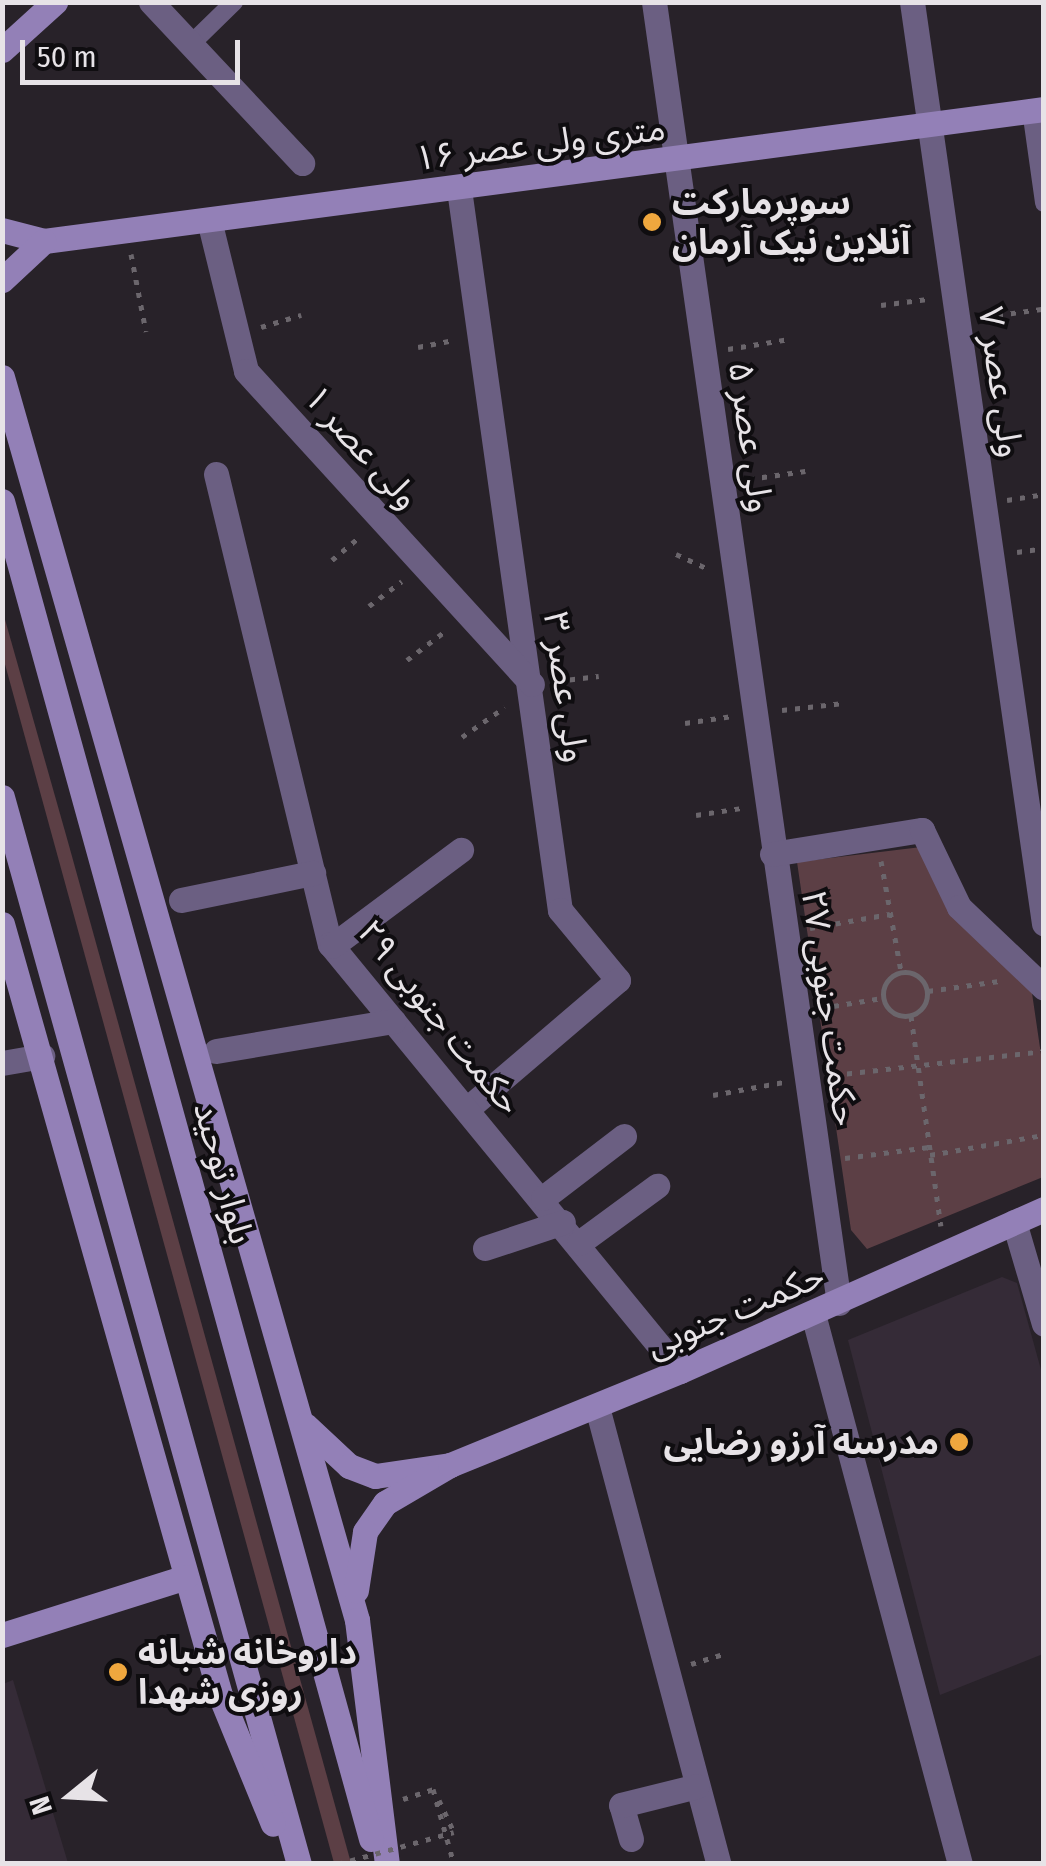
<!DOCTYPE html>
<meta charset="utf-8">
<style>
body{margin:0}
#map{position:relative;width:1046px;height:1866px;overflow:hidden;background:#282229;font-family:"Fira Sans Condensed","Noto Sans Arabic",sans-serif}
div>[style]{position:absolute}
.built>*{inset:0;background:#352b37}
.green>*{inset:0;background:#5c3f45}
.path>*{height:5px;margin-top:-2.5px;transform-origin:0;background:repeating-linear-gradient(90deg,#6b666c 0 5px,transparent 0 13px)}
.path>.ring{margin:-2.5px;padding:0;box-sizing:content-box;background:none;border:5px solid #6b666c;border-radius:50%}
.lane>*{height:18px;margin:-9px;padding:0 9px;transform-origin:9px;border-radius:9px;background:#6b5f82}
.street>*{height:25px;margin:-12.5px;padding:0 12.5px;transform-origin:12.5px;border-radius:12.5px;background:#6b5f82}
.secondary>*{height:25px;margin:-12.5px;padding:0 12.5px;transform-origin:12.5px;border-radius:12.5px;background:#9380b7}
.path-bridge>*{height:5px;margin-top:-2.5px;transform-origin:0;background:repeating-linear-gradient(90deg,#6b666c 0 5px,transparent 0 13px)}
.dots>*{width:28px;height:28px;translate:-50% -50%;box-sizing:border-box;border:5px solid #0f0d10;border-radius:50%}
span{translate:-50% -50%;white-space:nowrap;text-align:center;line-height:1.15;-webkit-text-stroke:8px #0f0d10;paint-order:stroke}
.street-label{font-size:35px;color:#e7e3e7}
.poi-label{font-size:35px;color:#e7e3e7;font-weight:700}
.left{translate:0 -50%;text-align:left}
.right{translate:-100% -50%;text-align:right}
.frame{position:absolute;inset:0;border:5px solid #e7e3e7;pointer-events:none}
.north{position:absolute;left:20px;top:1746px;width:100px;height:100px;-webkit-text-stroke:8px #0f0d10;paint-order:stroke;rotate:252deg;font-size:28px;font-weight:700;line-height:40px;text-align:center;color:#e7e3e7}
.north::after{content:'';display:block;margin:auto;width:35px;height:45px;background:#e7e3e7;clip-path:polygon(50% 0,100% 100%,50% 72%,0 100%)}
.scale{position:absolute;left:20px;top:40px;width:220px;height:45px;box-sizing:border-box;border:5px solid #e7e3e7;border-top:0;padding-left:12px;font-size:30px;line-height:35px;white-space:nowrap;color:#e7e3e7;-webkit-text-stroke:8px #0f0d10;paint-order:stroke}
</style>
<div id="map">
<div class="built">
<i style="clip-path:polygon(1002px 1277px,1017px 1283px,1043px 1377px,1043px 1654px,940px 1695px,848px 1340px)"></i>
<i style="clip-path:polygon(13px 1680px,68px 1863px,3px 1863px,3px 1684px)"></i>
</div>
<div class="green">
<i style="clip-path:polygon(2px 609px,68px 842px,351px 1863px,334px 1863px,3px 657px)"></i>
<i style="clip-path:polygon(938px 845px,950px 882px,1027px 959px,1043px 1068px,1043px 1177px,867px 1249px,851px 1230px,797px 862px)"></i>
</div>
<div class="path">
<i style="left:131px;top:254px;width:79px;rotate:79.1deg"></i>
<i style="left:881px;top:305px;width:47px;rotate:-7.3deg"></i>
<i style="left:985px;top:317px;width:57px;rotate:-8.1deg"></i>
<i style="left:261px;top:327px;width:42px;rotate:-16.7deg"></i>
<i style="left:418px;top:347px;width:38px;rotate:-11deg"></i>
<i style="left:728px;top:349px;width:62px;rotate:-9.3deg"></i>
<i style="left:749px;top:479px;width:57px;rotate:-8.1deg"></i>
<i style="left:1007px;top:500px;width:37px;rotate:-9deg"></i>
<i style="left:1017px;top:552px;width:27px;rotate:-8deg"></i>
<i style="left:676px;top:554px;width:38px;rotate:25deg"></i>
<i style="left:332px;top:560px;width:38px;rotate:-40deg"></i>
<i style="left:369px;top:606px;width:41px;rotate:-37.1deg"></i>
<i style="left:407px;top:660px;width:51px;rotate:-37.1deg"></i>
<i style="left:557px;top:681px;width:42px;rotate:-6.8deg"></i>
<i style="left:782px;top:710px;width:62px;rotate:-6.4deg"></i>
<i style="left:685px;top:723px;width:48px;rotate:-8.5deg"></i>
<i style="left:462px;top:737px;width:52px;rotate:-34.9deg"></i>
<i style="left:696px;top:815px;width:47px;rotate:-8.7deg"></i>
<i style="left:881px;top:861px;width:112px;rotate:79.7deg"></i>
<i style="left:810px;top:928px;width:81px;rotate:-9.9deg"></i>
<i class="ring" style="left:883px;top:972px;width:39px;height:39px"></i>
<i style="left:928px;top:991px;width:72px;rotate:-8deg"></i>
<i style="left:821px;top:1008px;width:62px;rotate:-9.3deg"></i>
<i style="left:911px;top:1016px;width:212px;rotate:81.9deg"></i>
<i style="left:834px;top:1075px;width:211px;rotate:-6.5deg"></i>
<i style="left:713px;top:1095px;width:72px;rotate:-10.4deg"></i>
<i style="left:930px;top:1155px;width:116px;rotate:-10deg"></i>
<i style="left:845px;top:1158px;width:85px;rotate:-7.5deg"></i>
<i style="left:691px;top:1664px;width:37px;rotate:-17deg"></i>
<i style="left:433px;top:1789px;width:78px;rotate:74.4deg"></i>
<i style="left:403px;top:1799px;width:32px;rotate:-18deg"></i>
<i style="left:439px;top:1800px;width:35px;rotate:65deg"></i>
</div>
<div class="lane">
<i style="left:191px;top:44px;width:60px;rotate:-44.3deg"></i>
<i style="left:1031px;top:110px;width:94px;rotate:82deg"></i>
</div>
<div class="street">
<i style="left:151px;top:2px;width:221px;rotate:46.8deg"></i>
<i style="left:654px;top:2px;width:1314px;rotate:81.91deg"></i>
<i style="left:912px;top:2px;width:931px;rotate:81.85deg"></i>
<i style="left:459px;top:189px;width:728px;rotate:82.03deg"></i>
<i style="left:560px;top:910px;width:91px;rotate:50.4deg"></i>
<i style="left:618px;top:980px;width:199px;rotate:139.5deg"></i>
<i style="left:209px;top:220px;width:155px;rotate:76.2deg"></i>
<i style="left:246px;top:371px;width:424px;rotate:47.6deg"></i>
<i style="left:216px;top:474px;width:484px;rotate:76.4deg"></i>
<i style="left:330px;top:944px;width:552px;rotate:50.66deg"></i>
<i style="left:772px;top:854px;width:152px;rotate:-9.1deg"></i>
<i style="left:922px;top:830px;width:85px;rotate:64.3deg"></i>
<i style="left:959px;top:907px;width:117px;rotate:43.6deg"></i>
<i style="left:181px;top:900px;width:135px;rotate:-11.6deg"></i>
<i style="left:332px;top:946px;width:161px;rotate:-36.7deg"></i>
<i style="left:216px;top:1051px;width:180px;rotate:-9.6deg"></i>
<i style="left:2px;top:1063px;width:41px;rotate:-9.9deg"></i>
<i style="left:543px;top:1198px;width:102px;rotate:-37.4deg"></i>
<i style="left:1014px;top:1222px;width:106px;rotate:73.6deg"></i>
<i style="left:579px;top:1243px;width:97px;rotate:-36.2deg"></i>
<i style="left:485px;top:1248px;width:82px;rotate:-18.4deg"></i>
<i style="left:813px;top:1314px;width:569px;rotate:75.04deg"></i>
<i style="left:597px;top:1407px;width:473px;rotate:75.1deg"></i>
<i style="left:631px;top:1839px;width:35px;rotate:-106deg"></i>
<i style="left:621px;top:1805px;width:78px;rotate:-14deg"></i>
</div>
<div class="secondary">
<i style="left:2px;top:50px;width:72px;rotate:-42.2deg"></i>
<i style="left:2px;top:230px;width:43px;rotate:14.7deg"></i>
<i style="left:44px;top:241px;width:1009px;rotate:-7.52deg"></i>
<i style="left:2px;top:280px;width:57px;rotate:-42.9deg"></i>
<i style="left:2px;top:377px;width:1293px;rotate:74.06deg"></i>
<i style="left:357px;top:1620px;width:246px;rotate:83deg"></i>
<i style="left:2px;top:501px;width:1388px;rotate:74.58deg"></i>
<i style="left:2px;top:797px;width:1108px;rotate:74.45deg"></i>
<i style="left:2px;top:924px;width:801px;rotate:74.21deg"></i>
<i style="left:220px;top:1695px;width:139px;rotate:67.7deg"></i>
<i style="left:305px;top:1425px;width:60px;rotate:43deg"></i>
<i style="left:349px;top:1466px;width:28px;rotate:21deg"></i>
<i style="left:375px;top:1476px;width:76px;rotate:-8.3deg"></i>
<i style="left:450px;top:1465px;width:75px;rotate:149.7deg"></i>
<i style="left:385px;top:1503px;width:35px;rotate:125deg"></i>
<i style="left:365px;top:1532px;width:59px;rotate:98.8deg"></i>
<i style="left:450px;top:1465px;width:248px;rotate:-22.2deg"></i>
<i style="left:680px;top:1371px;width:398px;rotate:-24deg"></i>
<i style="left:2px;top:1635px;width:193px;rotate:-17.5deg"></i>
</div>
<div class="path-bridge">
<i style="left:338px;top:1864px;width:120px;rotate:-15.4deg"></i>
</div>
<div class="dots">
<i style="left:652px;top:222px;background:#efa73e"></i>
<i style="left:959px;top:1442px;background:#efa73e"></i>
<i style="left:118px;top:1672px;background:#efa73e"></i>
</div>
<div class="street-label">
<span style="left:540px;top:143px;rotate:-7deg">۱۶ متری ولی عصر</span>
<span style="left:1001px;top:382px;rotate:82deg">ولی عصر ۷</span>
<span style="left:751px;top:437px;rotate:82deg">ولی عصر ۵</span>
<span style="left:362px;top:447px;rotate:48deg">ولی عصر ۱</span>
<span style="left:566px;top:687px;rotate:82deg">ولی عصر ۳</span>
<span style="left:830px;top:1008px;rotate:82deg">حکمت جنوبی ۲۷</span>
<span style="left:440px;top:1017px;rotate:51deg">حکمت جنوبی ۲۹</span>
<span style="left:224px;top:1173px;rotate:75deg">بلوار توحید</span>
<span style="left:735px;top:1310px;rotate:-23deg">حکمت جنوبی</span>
</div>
<div class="poi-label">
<span class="left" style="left:672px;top:222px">سوپرمارکت<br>آنلاین نیک آرمان</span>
<span class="right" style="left:939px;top:1442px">مدرسه آرزو رضایی</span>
<span class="left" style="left:138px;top:1672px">داروخانه شبانه<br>روزی شهدا</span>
</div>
<div class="frame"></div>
<div class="north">N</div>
<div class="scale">50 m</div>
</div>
